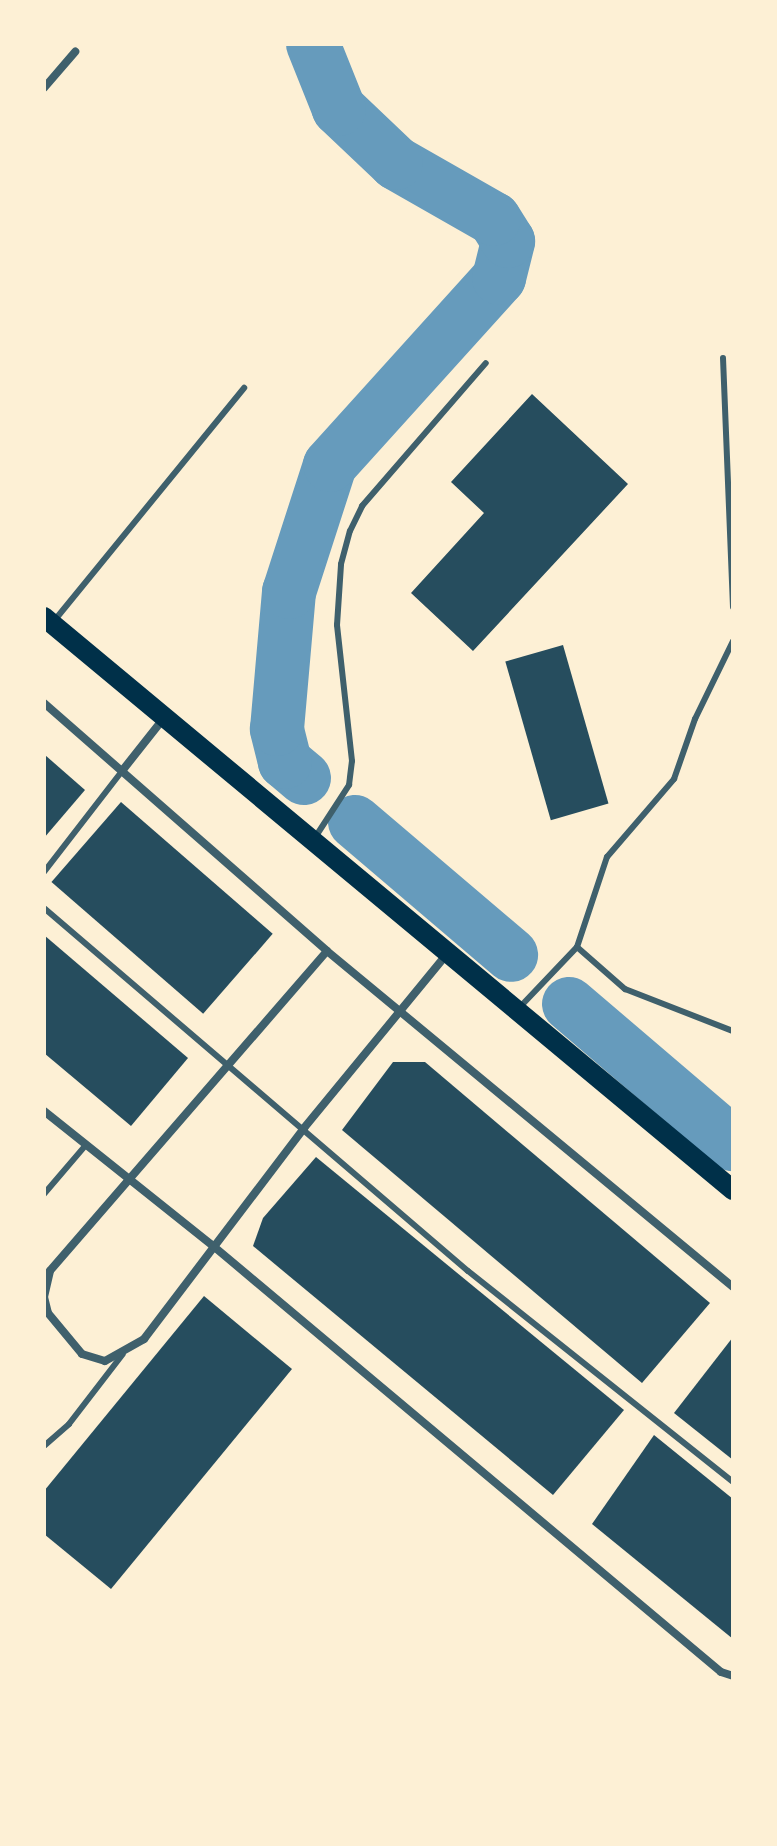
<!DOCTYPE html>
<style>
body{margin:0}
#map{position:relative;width:777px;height:1846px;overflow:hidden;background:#fdf0d5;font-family:Manrope,sans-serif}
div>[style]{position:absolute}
.river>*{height:54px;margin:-27px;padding:0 27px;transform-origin:27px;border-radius:27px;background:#669bbc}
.building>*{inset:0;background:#264d5e;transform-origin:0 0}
.service>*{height:6px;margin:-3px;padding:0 3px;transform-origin:3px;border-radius:3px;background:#3f606c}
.minor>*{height:8px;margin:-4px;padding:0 4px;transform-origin:4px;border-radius:4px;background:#3f606c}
.primary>*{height:20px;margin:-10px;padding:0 10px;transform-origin:10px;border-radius:10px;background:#003049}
span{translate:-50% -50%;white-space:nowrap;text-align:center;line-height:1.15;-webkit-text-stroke:8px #fdf0d5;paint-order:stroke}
.frame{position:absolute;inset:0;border:46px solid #fdf0d5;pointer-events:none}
</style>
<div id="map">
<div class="river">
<i style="left:304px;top:778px;width:25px;rotate:-140deg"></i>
<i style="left:285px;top:762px;width:34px;rotate:-104deg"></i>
<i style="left:277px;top:729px;width:138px;rotate:-85deg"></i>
<i style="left:289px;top:592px;width:133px;rotate:-72.1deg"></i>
<i style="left:330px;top:465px;width:252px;rotate:-47.9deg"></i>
<i style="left:499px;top:278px;width:38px;rotate:-76deg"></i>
<i style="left:508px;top:241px;width:26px;rotate:-122deg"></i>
<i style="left:494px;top:219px;width:113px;rotate:-150.3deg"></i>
<i style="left:396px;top:163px;width:79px;rotate:-136.5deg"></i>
<i style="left:339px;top:109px;width:70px;rotate:-111.8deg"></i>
<i style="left:355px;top:822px;width:205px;rotate:40.4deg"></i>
<i style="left:569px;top:1004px;width:216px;rotate:40.5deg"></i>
</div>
<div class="building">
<i style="clip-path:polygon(532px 394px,628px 484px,473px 651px,411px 593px,484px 513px,451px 482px)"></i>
<i style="left:563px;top:645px;width:165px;height:60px;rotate:74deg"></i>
<i style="clip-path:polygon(45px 755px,85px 790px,44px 838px,44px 757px)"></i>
<i style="left:121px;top:802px;width:201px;height:106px;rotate:41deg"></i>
<i style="clip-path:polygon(44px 935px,188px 1058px,131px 1126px,44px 1053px)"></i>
<i style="clip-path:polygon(393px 1062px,425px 1062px,710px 1303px,642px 1383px,342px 1130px)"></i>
<i style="clip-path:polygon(316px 1157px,624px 1410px,553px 1495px,253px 1246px,263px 1218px)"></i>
<i style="clip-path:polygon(204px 1296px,292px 1369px,111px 1589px,44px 1534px,44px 1491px)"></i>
<i style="clip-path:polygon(733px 1337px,733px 1460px,674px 1413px)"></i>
<i style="clip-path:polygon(654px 1435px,733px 1499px,733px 1639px,592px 1524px)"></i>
</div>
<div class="service">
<i style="left:723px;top:358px;width:249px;rotate:87.7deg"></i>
<i style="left:54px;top:621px;width:301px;rotate:-50.8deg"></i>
<i style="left:316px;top:836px;width:61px;rotate:-57.1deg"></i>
<i style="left:349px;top:785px;width:24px;rotate:-83deg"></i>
<i style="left:352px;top:761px;width:137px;rotate:-96.3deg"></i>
<i style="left:337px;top:625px;width:61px;rotate:-86.2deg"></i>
<i style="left:341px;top:564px;width:34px;rotate:-75deg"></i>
<i style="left:350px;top:531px;width:28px;rotate:-64deg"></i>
<i style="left:362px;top:506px;width:189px;rotate:-49.1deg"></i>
<i style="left:44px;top:872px;width:128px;rotate:-52.3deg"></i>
<i style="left:44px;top:908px;width:558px;rotate:40.57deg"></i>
<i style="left:468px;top:1271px;width:339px;rotate:38.5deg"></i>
<i style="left:577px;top:947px;width:64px;rotate:41.2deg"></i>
<i style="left:625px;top:989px;width:116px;rotate:21.3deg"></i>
<i style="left:519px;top:1008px;width:84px;rotate:-46.4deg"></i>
<i style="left:577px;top:947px;width:95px;rotate:-71.6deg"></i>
<i style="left:607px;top:857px;width:103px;rotate:-49.3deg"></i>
<i style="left:674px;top:779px;width:64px;rotate:-70.7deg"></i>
<i style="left:695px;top:719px;width:87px;rotate:-64deg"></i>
<i style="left:44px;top:1194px;width:63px;rotate:-49.5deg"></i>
<i style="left:44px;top:1446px;width:33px;rotate:-41deg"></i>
<i style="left:69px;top:1424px;width:88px;rotate:-52.4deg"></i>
</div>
<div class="minor">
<i style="left:44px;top:88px;width:48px;rotate:-49.3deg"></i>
<i style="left:44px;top:703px;width:376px;rotate:41.2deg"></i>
<i style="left:327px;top:951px;width:527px;rotate:39.61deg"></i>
<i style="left:122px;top:771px;width:66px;rotate:-51.7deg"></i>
<i style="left:327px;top:951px;width:423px;rotate:130.9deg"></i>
<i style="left:50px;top:1271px;width:27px;rotate:103deg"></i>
<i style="left:44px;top:1297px;width:16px;rotate:76deg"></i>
<i style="left:48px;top:1313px;width:53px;rotate:50.3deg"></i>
<i style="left:82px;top:1354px;width:24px;rotate:17deg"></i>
<i style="left:105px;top:1361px;width:45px;rotate:-29.4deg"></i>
<i style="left:144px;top:1339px;width:265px;rotate:-52.8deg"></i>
<i style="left:304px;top:1128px;width:224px;rotate:-50.6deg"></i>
<i style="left:44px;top:1111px;width:215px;rotate:38.6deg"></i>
<i style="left:212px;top:1245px;width:664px;rotate:39.99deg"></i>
<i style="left:721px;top:1672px;width:13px;rotate:18deg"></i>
</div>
<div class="primary">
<i style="left:44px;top:617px;width:896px;rotate:39.75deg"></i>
</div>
<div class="frame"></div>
</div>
